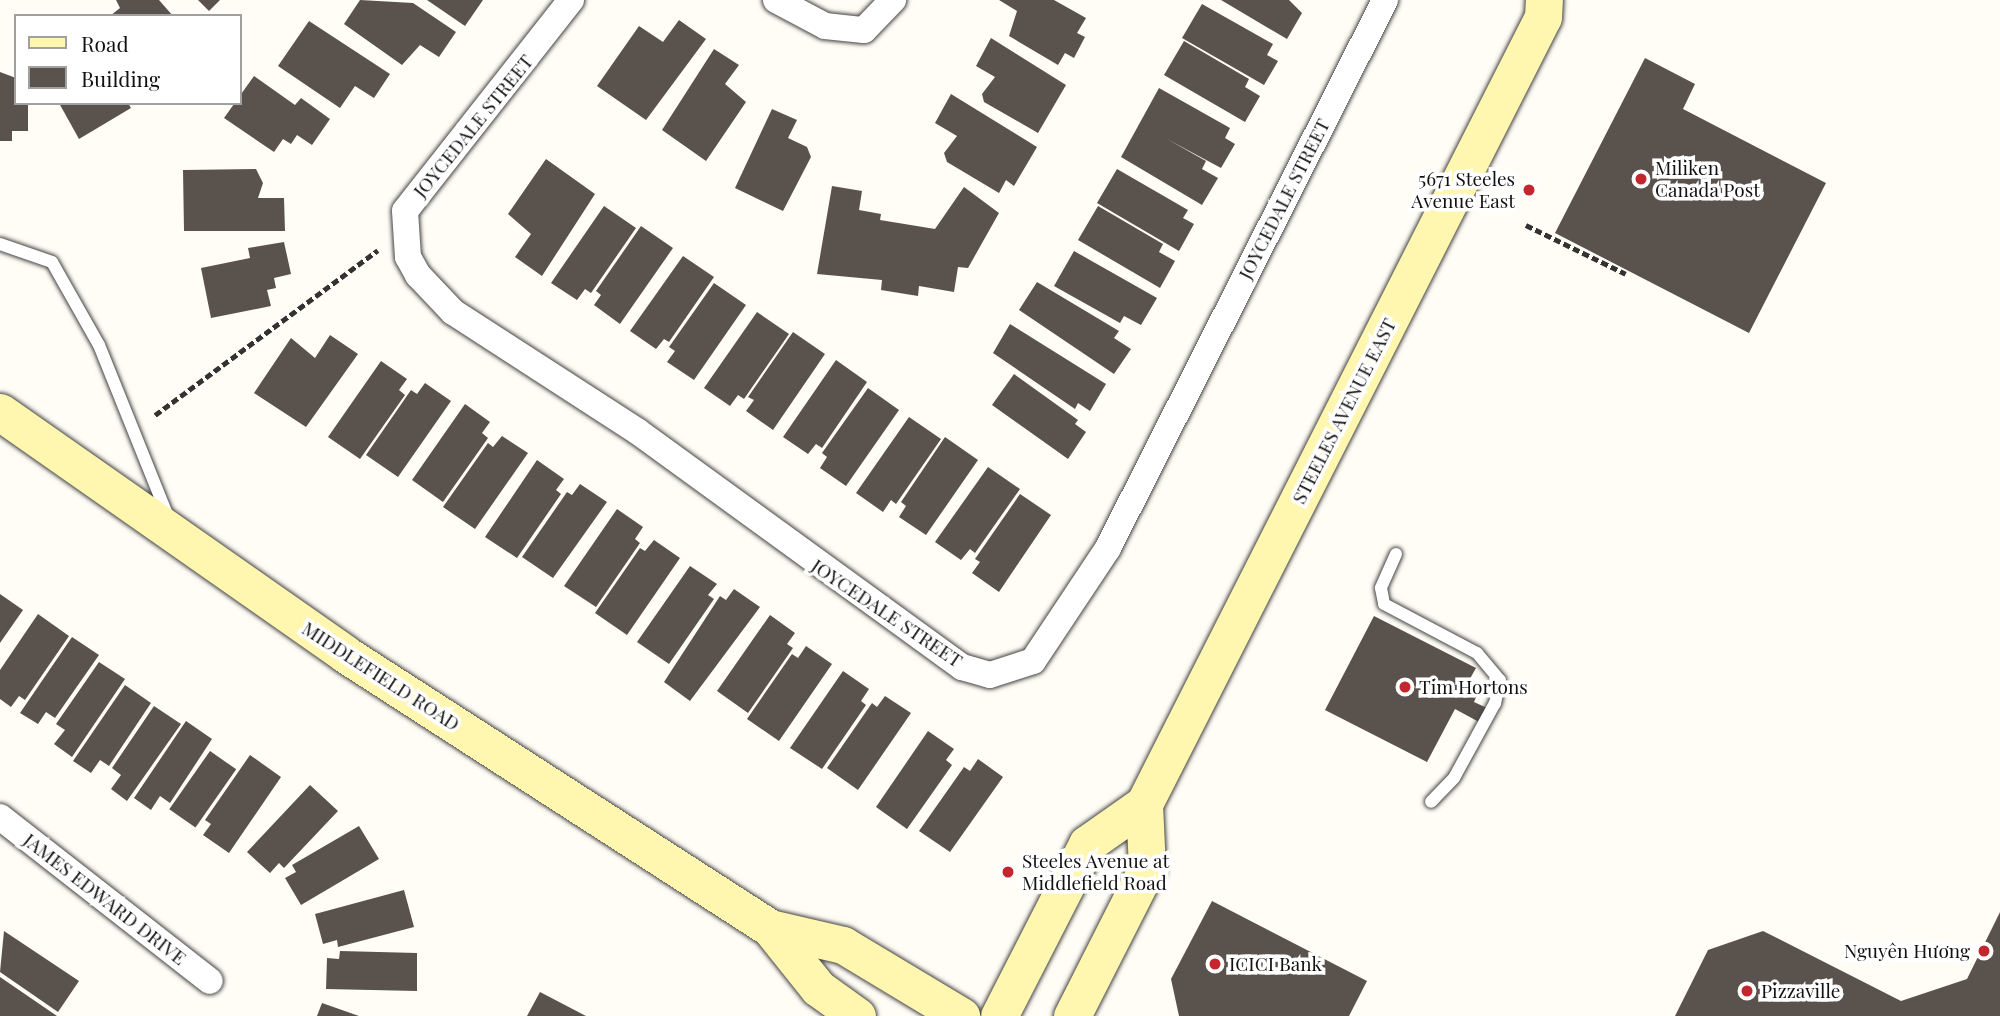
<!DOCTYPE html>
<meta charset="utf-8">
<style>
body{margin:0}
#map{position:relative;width:2000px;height:1016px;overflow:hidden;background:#fffdf5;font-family:"Playfair Display",serif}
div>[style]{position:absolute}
.building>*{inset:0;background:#5a524d;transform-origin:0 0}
.path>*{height:4.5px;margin-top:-2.25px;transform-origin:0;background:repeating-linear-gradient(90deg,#333 0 7px,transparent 0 10.5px)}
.roads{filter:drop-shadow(0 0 2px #444) drop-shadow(0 0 2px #444)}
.lane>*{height:12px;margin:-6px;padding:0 6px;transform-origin:6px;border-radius:6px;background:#fff}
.street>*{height:26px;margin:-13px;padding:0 13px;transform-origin:13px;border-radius:13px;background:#fff}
.secondary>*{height:37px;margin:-18.5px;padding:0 18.5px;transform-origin:18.5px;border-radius:18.5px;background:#fff6b0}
.dots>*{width:19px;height:19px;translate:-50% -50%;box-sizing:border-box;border:4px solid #fff;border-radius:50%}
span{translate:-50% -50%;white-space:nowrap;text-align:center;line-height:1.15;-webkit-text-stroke:7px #fff;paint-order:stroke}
.street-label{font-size:19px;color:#111}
.poi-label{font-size:19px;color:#111}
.left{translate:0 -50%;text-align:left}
.right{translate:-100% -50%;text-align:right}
.legend{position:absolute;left:14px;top:14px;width:228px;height:91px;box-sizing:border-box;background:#fff;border:2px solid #a0a0a0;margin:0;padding:9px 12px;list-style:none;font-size:21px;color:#111}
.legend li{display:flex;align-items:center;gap:14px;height:35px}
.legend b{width:35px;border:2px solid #a0a0a0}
</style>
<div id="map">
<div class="building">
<i style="clip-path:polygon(116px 0,159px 0,173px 16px,110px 16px,120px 8px)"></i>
<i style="clip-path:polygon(198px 0,220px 0,209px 11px)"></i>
<i style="clip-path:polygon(360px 0,413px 3px,456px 32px,439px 57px,420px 45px,402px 65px,344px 24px)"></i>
<i style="clip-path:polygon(427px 0,483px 0,465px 26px)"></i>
<i style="clip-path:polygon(999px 0,1054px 0,1086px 18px,1077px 33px,1085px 37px,1074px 58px,1065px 53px,1058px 65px,1009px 36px,1017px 11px)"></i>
<i style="clip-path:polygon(1221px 0,1289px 0,1302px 13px,1287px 39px)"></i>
<i style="clip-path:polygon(1202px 4px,1273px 44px,1267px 55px,1278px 61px,1264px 85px,1182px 38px)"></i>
<i style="clip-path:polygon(679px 20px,706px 39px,646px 120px,597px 86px,639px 26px,663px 42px)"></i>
<i style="clip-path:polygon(309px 21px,390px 74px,374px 98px,355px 86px,340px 108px,278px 66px)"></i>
<i style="clip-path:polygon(991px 38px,1066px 85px,1038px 133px,984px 102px,982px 94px,995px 77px,976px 66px)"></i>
<i style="clip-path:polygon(1184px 41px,1249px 79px,1245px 87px,1260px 96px,1245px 122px,1164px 75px)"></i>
<i style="clip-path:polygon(714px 49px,739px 65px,725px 84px,746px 102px,706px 161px,662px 130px)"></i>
<i style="clip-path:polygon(1645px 58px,1695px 84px,1683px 109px,1826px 183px,1749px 333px,1555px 233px)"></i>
<i style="clip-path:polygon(0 72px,16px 78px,16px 103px,28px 103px,28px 131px,12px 131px,12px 141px,0 141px)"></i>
<i style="clip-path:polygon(254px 76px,295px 105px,301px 98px,330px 119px,312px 145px,297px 135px,291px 144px,283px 139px,274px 152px,224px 118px)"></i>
<i style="clip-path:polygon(1159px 88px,1230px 128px,1225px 138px,1235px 144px,1221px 168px,1167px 139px,1206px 161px,1202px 169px,1218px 178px,1202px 205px,1121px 157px)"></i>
<i style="clip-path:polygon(951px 94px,1037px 147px,1014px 186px,1006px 180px,999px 193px,947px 162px,944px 153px,957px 136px,935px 123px)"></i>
<i style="clip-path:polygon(59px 103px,128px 103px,131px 108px,79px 139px)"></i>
<i style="clip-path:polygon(772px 109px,797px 120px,788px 138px,807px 147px,811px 157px,783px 211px,735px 188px)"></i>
<i style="clip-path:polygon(546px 159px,595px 194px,542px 276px,515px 257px,531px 234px,508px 214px)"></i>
<i style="clip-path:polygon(256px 169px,263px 183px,258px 198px,284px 198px,285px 231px,184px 231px,183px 170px)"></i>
<i style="clip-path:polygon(1117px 169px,1188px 210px,1183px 218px,1194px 224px,1179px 251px,1097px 203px)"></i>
<i style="clip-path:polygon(832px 186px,862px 191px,859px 210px,881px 214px,880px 220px,935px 229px,964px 187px,999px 213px,968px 268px,958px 267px,954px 292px,919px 286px,918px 296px,881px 290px,882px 280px,817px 274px)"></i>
<i style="clip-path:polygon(604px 206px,636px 228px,591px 293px,585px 289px,577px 300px,551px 283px)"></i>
<i style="clip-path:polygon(1098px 206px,1163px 244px,1159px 252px,1175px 261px,1160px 288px,1078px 240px)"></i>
<i style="clip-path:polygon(641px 226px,673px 248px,620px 324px,594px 305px,601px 295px,596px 291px)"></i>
<i style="clip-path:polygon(284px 242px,291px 274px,274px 278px,276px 288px,267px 290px,271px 306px,211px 318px,201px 268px,250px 258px,248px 248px)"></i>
<i style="clip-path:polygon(1074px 251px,1157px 298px,1141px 325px,1124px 316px,1120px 323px,1054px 286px)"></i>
<i style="clip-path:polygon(683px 256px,714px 277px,669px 342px,664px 339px,656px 349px,630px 331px)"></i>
<i style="clip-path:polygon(1037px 282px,1119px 331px,1114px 338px,1131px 349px,1114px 374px,1019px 310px)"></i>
<i style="clip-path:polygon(714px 283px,746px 305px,694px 380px,667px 362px,675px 351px,669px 347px)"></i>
<i style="clip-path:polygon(757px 312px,789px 334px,744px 399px,738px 395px,730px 406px,704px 388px)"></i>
<i style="clip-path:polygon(1010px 324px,1106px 384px,1090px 411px,1078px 403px,1075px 409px,993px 353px)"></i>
<i style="clip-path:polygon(793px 332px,825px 354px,773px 430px,746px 411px,754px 400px,748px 397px)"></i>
<i style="clip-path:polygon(330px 335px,358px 354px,306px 427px,254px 393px,291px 338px,315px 358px)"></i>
<i style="clip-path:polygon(836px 360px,867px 382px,822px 448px,816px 444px,808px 454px,783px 437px)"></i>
<i style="clip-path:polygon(381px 361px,407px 379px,399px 390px,405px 395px,360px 459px,328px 437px)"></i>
<i style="clip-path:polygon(1014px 374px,1078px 420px,1075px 424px,1086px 432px,1068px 459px,992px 405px)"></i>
<i style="clip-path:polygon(425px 383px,451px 401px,398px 477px,366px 455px,411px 390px,417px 394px)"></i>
<i style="clip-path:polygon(868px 388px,899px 410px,846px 486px,820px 468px,827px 457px,822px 453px)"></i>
<i style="clip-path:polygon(465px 404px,490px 422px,482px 433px,488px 438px,443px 502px,412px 480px)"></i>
<i style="clip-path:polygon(909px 417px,941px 439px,896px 504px,891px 500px,883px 512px,856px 493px)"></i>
<i style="clip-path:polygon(502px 436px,528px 453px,475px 529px,443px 507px,488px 443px,493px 447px)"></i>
<i style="clip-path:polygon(945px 437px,978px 460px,926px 535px,899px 517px,906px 506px,901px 502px)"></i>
<i style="clip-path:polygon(537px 460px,564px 479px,556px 490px,561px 494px,517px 558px,485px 537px)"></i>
<i style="clip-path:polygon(988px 467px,1020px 489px,975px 553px,970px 549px,961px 560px,935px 542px)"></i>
<i style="clip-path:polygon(580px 484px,607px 502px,553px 578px,522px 557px,567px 492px,572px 495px)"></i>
<i style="clip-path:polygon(1020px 494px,1051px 515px,999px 592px,972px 573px,980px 562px,975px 559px)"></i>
<i style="clip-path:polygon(617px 509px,643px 527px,635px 539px,640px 543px,596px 607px,564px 586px)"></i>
<i style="clip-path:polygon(654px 540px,680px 558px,627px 635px,595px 613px,640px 548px,645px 551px)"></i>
<i style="clip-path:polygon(690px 566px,717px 584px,708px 595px,714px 599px,669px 664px,637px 642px)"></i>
<i style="clip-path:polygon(734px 589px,760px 607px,690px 701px,664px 682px,720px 596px,726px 600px)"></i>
<i style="clip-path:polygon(0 594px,23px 610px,0 643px)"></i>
<i style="clip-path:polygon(38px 614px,69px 636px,25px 700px,19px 696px,11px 707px,0 699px,0 670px)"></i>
<i style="clip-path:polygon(770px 615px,795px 633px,787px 644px,793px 648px,748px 713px,717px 691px)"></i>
<i style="clip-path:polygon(1374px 616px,1476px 668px,1467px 684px,1479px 690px,1474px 702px,1487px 708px,1479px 722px,1455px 709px,1427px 762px,1325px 710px)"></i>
<i style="clip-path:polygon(72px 637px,99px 655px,55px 718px,46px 712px,38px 724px,20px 713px)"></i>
<i style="clip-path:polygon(806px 646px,832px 664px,779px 741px,747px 719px,792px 654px,798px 658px)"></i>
<i style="clip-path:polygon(99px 662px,125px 679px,72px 757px,54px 744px,65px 730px,56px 724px)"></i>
<i style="clip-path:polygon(843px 671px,869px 689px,861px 701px,866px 705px,822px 769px,790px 748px)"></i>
<i style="clip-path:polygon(125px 685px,151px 703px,109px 766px,100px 760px,91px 773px,73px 761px)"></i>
<i style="clip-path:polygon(885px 696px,911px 713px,858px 790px,827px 768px,872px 703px,877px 707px)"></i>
<i style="clip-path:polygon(154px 706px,181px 724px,127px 801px,111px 789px,121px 775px,112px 768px)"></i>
<i style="clip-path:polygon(186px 721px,212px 739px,170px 803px,160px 796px,151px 810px,134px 798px)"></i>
<i style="clip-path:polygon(928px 731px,954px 749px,946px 760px,952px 765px,907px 829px,876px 807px)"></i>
<i style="left:210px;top:751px;width:32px;height:71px;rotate:35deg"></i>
<i style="clip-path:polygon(250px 755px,281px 777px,229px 853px,203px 835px,211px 824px,205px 820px)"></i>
<i style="clip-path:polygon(978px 759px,1003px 777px,950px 852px,919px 831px,964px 767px,970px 771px)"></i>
<i style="clip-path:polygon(310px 785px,338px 811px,284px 868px,279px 863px,270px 873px,247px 852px)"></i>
<i style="clip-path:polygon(359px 826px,379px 859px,301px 905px,285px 878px,296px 872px,292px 865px)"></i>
<i style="clip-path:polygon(404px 890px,414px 927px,338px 947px,337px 940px,323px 944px,315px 914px)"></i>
<i style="clip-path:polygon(1212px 901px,1367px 981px,1349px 1016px,1179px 1016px,1171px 979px)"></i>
<i style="clip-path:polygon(2000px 912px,2000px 1016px,1675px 1016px,1708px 950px,1763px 931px,1901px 1001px,1967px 979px)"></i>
<i style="clip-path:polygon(4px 931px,79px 981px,58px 1012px,0 972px)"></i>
<i style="clip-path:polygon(340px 951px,417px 953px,417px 991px,326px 989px,327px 958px,339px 959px)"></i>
<i style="clip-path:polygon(0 977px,57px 1016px,0 1016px)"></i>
<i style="clip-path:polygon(540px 992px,586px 1016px,527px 1016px)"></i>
<i style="clip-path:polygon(322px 1003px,359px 1016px,317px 1016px)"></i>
</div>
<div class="path">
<i style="left:1526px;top:225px;width:111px;rotate:26.1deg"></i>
<i style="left:155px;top:415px;width:277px;rotate:-36.5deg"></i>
</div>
<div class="roads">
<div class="lane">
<i style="left:0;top:244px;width:55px;rotate:19.1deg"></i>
<i style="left:52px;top:262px;width:95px;rotate:60.5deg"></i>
<i style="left:99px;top:345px;width:185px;rotate:68.1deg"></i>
<i style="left:1396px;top:554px;width:37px;rotate:114deg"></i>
<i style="left:1381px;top:588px;width:16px;rotate:79deg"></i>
<i style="left:1384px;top:604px;width:105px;rotate:27.8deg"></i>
<i style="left:1477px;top:653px;width:35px;rotate:50deg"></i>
<i style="left:1500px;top:680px;width:24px;rotate:102deg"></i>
<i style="left:1495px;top:703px;width:85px;rotate:118.7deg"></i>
<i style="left:1454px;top:778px;width:33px;rotate:134deg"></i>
</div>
<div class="street">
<i style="left:571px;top:0;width:268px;rotate:128.2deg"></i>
<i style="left:405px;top:211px;width:46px;rotate:86.3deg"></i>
<i style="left:408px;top:257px;width:21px;rotate:61deg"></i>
<i style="left:418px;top:275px;width:51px;rotate:46.6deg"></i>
<i style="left:453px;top:312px;width:219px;rotate:32.9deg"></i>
<i style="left:637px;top:431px;width:402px;rotate:36deg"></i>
<i style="left:962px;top:667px;width:29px;rotate:16deg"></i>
<i style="left:990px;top:675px;width:45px;rotate:-18deg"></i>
<i style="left:1033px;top:661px;width:136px;rotate:-56.4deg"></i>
<i style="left:1108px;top:548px;width:614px;rotate:-63.18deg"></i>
<i style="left:776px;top:0;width:55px;rotate:28deg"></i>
<i style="left:825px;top:26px;width:39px;rotate:6deg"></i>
<i style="left:864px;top:30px;width:42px;rotate:-46deg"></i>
<i style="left:0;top:817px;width:266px;rotate:38deg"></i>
</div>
<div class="secondary">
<i style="left:0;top:412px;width:421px;rotate:35deg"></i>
<i style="left:345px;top:654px;width:506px;rotate:32.81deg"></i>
<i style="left:770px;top:928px;width:77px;rotate:51.3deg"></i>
<i style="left:818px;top:988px;width:48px;rotate:35.7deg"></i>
<i style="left:770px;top:928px;width:75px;rotate:13.1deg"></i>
<i style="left:843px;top:945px;width:138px;rotate:31deg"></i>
<i style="left:999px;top:1016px;width:193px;rotate:-62.9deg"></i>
<i style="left:1087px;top:844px;width:70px;rotate:-35.1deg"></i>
<i style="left:1144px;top:804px;width:882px;rotate:-63.12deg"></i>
<i style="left:1543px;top:17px;width:17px;rotate:-87deg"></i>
<i style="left:1072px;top:1016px;width:166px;rotate:-63.1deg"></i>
<i style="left:1147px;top:868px;width:64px;rotate:-92.7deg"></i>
</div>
</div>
<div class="dots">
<i style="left:1641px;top:179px;background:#c4262e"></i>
<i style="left:1529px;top:190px;background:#c4262e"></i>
<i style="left:1405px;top:687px;background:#c4262e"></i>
<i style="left:1008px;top:872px;background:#c4262e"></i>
<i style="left:1984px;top:951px;background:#c4262e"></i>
<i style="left:1215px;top:964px;background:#c4262e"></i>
<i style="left:1747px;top:991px;background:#c4262e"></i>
</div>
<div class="street-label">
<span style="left:473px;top:126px;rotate:-51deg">JOYCEDALE STREET</span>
<span style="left:1284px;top:199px;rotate:-63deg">JOYCEDALE STREET</span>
<span style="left:1344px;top:411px;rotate:-63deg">STEELES AVENUE EAST</span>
<span style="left:887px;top:613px;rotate:34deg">JOYCEDALE STREET</span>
<span style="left:381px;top:676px;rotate:33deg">MIDDLEFIELD ROAD</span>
<span style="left:105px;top:899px;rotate:38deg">JAMES EDWARD DRIVE</span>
</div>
<div class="poi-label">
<span class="left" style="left:1655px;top:179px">Miliken<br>Canada Post</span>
<span class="right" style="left:1515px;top:190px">5671 Steeles<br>Avenue East</span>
<span class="left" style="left:1419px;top:687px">Tim Hortons</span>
<span class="left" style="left:1022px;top:872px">Steeles Avenue at<br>Middlefield Road</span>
<span class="right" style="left:1970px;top:951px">Nguyên Hương</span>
<span class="left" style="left:1229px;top:964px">ICICI Bank</span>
<span class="left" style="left:1761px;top:991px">Pizzaville</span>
</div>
<ul class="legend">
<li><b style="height:9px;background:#fff6b0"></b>Road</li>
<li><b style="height:19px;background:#5a524d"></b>Building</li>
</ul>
</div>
